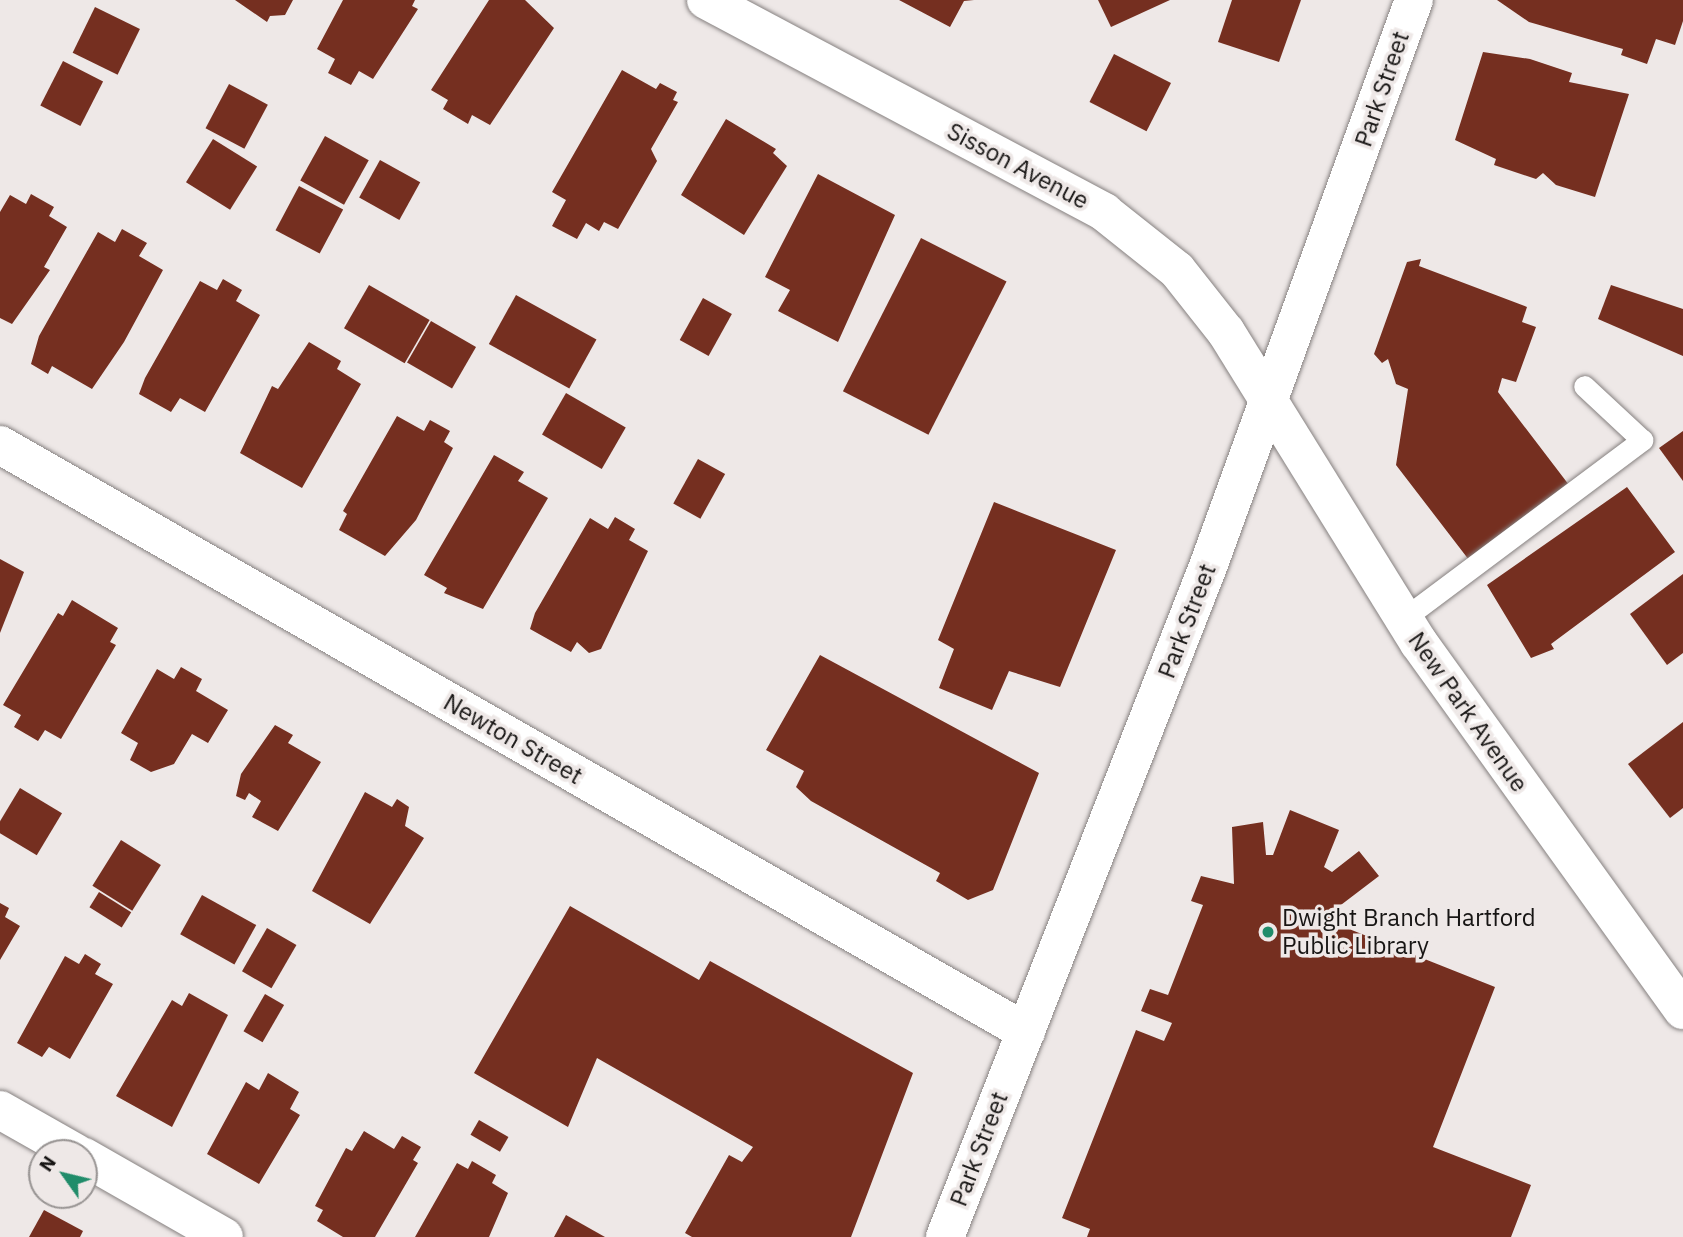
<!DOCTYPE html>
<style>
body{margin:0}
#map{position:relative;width:1683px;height:1237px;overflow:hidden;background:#eee8e7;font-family:"IBM Plex Sans",sans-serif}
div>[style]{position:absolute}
.building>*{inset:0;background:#752f20;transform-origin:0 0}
.roads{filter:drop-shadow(0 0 2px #868180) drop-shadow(0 0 2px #868180)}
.service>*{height:21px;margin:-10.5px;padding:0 10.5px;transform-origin:10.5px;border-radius:10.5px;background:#fff}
.minor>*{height:38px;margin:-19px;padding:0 19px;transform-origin:19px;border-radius:19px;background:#fff}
.secondary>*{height:38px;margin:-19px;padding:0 19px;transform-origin:19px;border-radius:19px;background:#fff}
.dots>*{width:19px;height:19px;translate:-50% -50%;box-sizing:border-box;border:4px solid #eee8e7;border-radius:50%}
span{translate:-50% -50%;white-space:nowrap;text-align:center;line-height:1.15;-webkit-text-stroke:7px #eee8e7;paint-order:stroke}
.street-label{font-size:24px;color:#171514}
.poi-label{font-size:24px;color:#171514}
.left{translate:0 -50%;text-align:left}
.north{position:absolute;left:28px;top:1139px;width:70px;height:70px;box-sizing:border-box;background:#eee8e7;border:2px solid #989493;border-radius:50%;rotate:304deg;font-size:19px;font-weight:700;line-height:28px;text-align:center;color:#171514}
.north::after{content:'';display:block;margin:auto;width:24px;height:32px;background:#208c6a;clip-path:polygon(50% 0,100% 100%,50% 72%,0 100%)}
</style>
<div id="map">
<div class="building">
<i style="clip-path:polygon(235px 0,293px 0,285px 15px,270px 16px,267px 22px)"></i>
<i style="clip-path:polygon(343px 0,415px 0,412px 6px,418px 9px,373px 79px,359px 71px,351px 85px,328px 73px,335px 59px,317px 49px)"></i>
<i style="clip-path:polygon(489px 0,525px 0,554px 28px,490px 125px,472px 115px,468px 124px,443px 109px,448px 100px,431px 90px)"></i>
<i style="clip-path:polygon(899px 0,974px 0,964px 1px,950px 27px)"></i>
<i style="clip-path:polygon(1098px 0,1170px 0,1111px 27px)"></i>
<i style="clip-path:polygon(1232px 0,1301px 0,1279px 62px,1218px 42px)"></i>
<i style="clip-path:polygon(1497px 0,1683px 0,1683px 21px,1675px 45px,1656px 39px,1647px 64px,1621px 55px,1623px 49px,1529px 22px)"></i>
<i style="left:95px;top:7px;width:50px;height:51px;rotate:26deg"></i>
<i style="clip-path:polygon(1483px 52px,1530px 59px,1572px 73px,1569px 82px,1629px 94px,1595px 197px,1556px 185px,1543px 173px,1536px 179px,1494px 165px,1496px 159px,1455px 140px)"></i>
<i style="left:1114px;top:54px;width:64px;height:54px;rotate:27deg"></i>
<i style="left:63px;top:61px;width:45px;height:50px;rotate:27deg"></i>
<i style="clip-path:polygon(622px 70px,656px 89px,660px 83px,677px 92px,673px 100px,678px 102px,651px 149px,657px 161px,618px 229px,604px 222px,599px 231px,586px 223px,577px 239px,552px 226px,566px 200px,552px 192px)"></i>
<i style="left:229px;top:84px;width:44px;height:50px;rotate:28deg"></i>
<i style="clip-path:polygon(726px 119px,776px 149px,773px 153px,787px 166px,744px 235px,681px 195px)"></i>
<i style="left:325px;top:136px;width:50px;height:51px;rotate:29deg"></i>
<i style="left:213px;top:139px;width:52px;height:51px;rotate:32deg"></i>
<i style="left:380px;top:160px;width:46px;height:43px;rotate:29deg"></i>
<i style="clip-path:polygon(818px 174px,895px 215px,838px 342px,778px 311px,790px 290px,765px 277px)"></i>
<i style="left:299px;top:186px;width:50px;height:50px;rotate:28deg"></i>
<i style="clip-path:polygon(31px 194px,54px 207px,49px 216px,67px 227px,44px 267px,50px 270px,12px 324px,0 318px,0 212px,10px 195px,26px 204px)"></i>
<i style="clip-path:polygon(122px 229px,147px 243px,139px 256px,163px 270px,124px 342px,92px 389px,52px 366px,48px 374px,31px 364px,39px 336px,98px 232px,115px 242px)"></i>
<i style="left:921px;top:238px;width:96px;height:172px;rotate:27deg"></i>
<i style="clip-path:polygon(1421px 259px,1419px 266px,1527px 307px,1522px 322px,1536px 327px,1516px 382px,1502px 378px,1498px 392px,1569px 485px,1469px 560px,1396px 465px,1408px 389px,1396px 384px,1388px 359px,1382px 363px,1374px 354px,1407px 262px)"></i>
<i style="clip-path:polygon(223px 279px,242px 290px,236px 301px,260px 315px,205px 412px,180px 398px,171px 412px,139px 394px,145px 378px,200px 281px,217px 290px)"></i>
<i style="left:369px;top:285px;width:70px;height:50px;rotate:30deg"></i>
<i style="clip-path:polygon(1611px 285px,1683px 309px,1683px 356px,1598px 319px)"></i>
<i style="left:516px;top:295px;width:92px;height:56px;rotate:29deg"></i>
<i style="left:703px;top:298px;width:33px;height:48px;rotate:29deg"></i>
<i style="left:431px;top:321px;width:52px;height:48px;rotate:30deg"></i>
<i style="clip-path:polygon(309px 342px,341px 361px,337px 369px,361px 384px,302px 488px,240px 453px,272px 386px,278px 389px)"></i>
<i style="left:566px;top:393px;width:69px;height:48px;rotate:30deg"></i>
<i style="clip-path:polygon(397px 416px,424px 431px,430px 420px,450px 431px,444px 442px,453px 448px,416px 520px,385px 556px,339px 530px,347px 514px,343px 511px)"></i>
<i style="clip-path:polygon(1683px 431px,1683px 481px,1659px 448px)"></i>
<i style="clip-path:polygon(494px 455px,524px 472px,518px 481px,548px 498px,483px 609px,444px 593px,447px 588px,424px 575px)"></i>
<i style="left:698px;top:459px;width:31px;height:51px;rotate:29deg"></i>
<i style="clip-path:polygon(1627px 487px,1675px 552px,1551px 644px,1554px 649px,1531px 658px,1487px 585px)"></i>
<i style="clip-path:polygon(994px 502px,1116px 550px,1060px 687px,1009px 671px,992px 710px,939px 688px,954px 649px,938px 640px)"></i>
<i style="clip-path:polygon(615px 517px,635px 529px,629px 540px,648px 551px,601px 649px,589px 653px,577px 642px,571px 652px,530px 629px,535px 613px,590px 518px,608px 529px)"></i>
<i style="clip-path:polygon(0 559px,24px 572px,0 633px)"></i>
<i style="clip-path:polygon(1683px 574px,1683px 653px,1667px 665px,1630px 614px)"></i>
<i style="clip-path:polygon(72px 600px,118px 628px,110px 642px,116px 645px,61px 739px,45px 730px,38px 741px,14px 727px,21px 715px,3px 705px,58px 613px,63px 616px)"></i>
<i style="clip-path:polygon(820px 655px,1039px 773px,993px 890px,968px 900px,936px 881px,940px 873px,811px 801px,796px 787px,804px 771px,766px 750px)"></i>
<i style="clip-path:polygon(181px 667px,202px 679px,196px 691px,228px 710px,208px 743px,192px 734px,174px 764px,151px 772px,130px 760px,138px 743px,121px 733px,157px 669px,174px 679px)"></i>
<i style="clip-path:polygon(1683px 722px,1683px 808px,1670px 818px,1628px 764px)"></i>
<i style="clip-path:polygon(275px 725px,293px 735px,288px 743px,321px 762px,278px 831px,252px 817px,261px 801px,249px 793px,245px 800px,236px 796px,241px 774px)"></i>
<i style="left:20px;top:788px;width:49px;height:49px;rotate:31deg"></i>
<i style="clip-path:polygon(365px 792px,392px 807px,397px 799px,409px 807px,405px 826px,424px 838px,370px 924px,312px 891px)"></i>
<i style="clip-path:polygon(1290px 810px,1339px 830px,1324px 867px,1332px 872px,1359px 851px,1379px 876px,1333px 911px,1329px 921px,1495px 987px,1433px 1147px,1531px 1185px,1511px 1237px,1087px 1237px,1090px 1229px,1062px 1218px,1136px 1030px,1164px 1041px,1172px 1023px,1141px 1011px,1150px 989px,1168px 995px,1203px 905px,1191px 901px,1201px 876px,1234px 884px,1232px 827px,1263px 822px,1266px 855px,1273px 855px)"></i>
<i style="left:121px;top:840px;width:47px;height:54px;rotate:32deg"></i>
<i style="left:99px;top:892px;width:38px;height:18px;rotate:32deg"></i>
<i style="left:202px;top:895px;width:62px;height:45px;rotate:29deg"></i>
<i style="clip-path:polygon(0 903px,9px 908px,5px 917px,20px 926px,0 960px)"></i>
<i style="clip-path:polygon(570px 906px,699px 980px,710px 961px,913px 1073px,851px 1237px,692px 1237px,685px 1233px,729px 1155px,742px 1162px,753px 1147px,597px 1058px,568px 1127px,474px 1073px)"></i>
<i style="left:267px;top:928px;width:34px;height:50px;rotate:30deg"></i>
<i style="clip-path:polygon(85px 954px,101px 964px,95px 974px,113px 984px,70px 1059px,49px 1047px,42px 1057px,17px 1043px,65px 956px,79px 964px)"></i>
<i style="clip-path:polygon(189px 993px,228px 1015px,172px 1127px,116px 1096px,172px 1000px,182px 1006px)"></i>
<i style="left:265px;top:994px;width:22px;height:43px;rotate:30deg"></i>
<i style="clip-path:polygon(268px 1073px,299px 1092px,290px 1109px,300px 1115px,259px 1184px,207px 1154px,246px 1082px,259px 1090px)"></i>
<i style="left:479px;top:1120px;width:34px;height:17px;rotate:30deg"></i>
<i style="clip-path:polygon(364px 1131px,394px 1149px,402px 1136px,421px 1147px,413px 1160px,418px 1163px,375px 1237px,343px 1237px,317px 1221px,323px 1210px,315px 1206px,346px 1148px,352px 1151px)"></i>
<i style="clip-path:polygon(472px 1161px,496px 1175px,492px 1183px,508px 1193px,489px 1237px,415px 1237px,457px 1163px,468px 1169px)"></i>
<i style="clip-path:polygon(44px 1210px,83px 1231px,80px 1237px,29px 1237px)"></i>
<i style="clip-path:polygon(566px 1215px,605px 1237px,554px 1237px)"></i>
</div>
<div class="roads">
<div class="service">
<i style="left:1403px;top:619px;width:299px;rotate:-36.8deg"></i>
<i style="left:1642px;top:440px;width:79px;rotate:-137deg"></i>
</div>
<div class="minor">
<i style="left:0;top:445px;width:1182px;rotate:29.77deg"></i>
<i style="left:0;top:1110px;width:87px;rotate:29.5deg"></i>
<i style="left:84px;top:1157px;width:161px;rotate:29.7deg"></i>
</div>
<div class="secondary">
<i style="left:706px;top:0;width:451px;rotate:28deg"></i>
<i style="left:1104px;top:212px;width:93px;rotate:38.5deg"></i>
<i style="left:1177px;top:270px;width:79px;rotate:51.7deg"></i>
<i style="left:1226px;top:332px;width:366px;rotate:58.2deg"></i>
<i style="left:1419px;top:643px;width:452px;rotate:54.3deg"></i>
<i style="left:945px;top:1237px;width:723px;rotate:-68.58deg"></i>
<i style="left:1209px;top:564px;width:600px;rotate:-70.03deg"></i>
</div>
</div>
<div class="dots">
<i style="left:1268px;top:932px;background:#208c6a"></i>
</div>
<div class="street-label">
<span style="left:1382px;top:89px;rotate:-71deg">Park Street</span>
<span style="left:1018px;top:166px;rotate:28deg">Sisson Avenue</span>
<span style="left:1187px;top:621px;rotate:-69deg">Park Street</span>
<span style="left:1468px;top:712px;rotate:55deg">New Park Avenue</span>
<span style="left:513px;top:739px;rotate:30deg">Newton Street</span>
<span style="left:979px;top:1149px;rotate:-69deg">Park Street</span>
</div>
<div class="poi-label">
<span class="left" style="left:1282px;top:932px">Dwight Branch Hartford<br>Public Library</span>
</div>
<div class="north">N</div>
</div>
